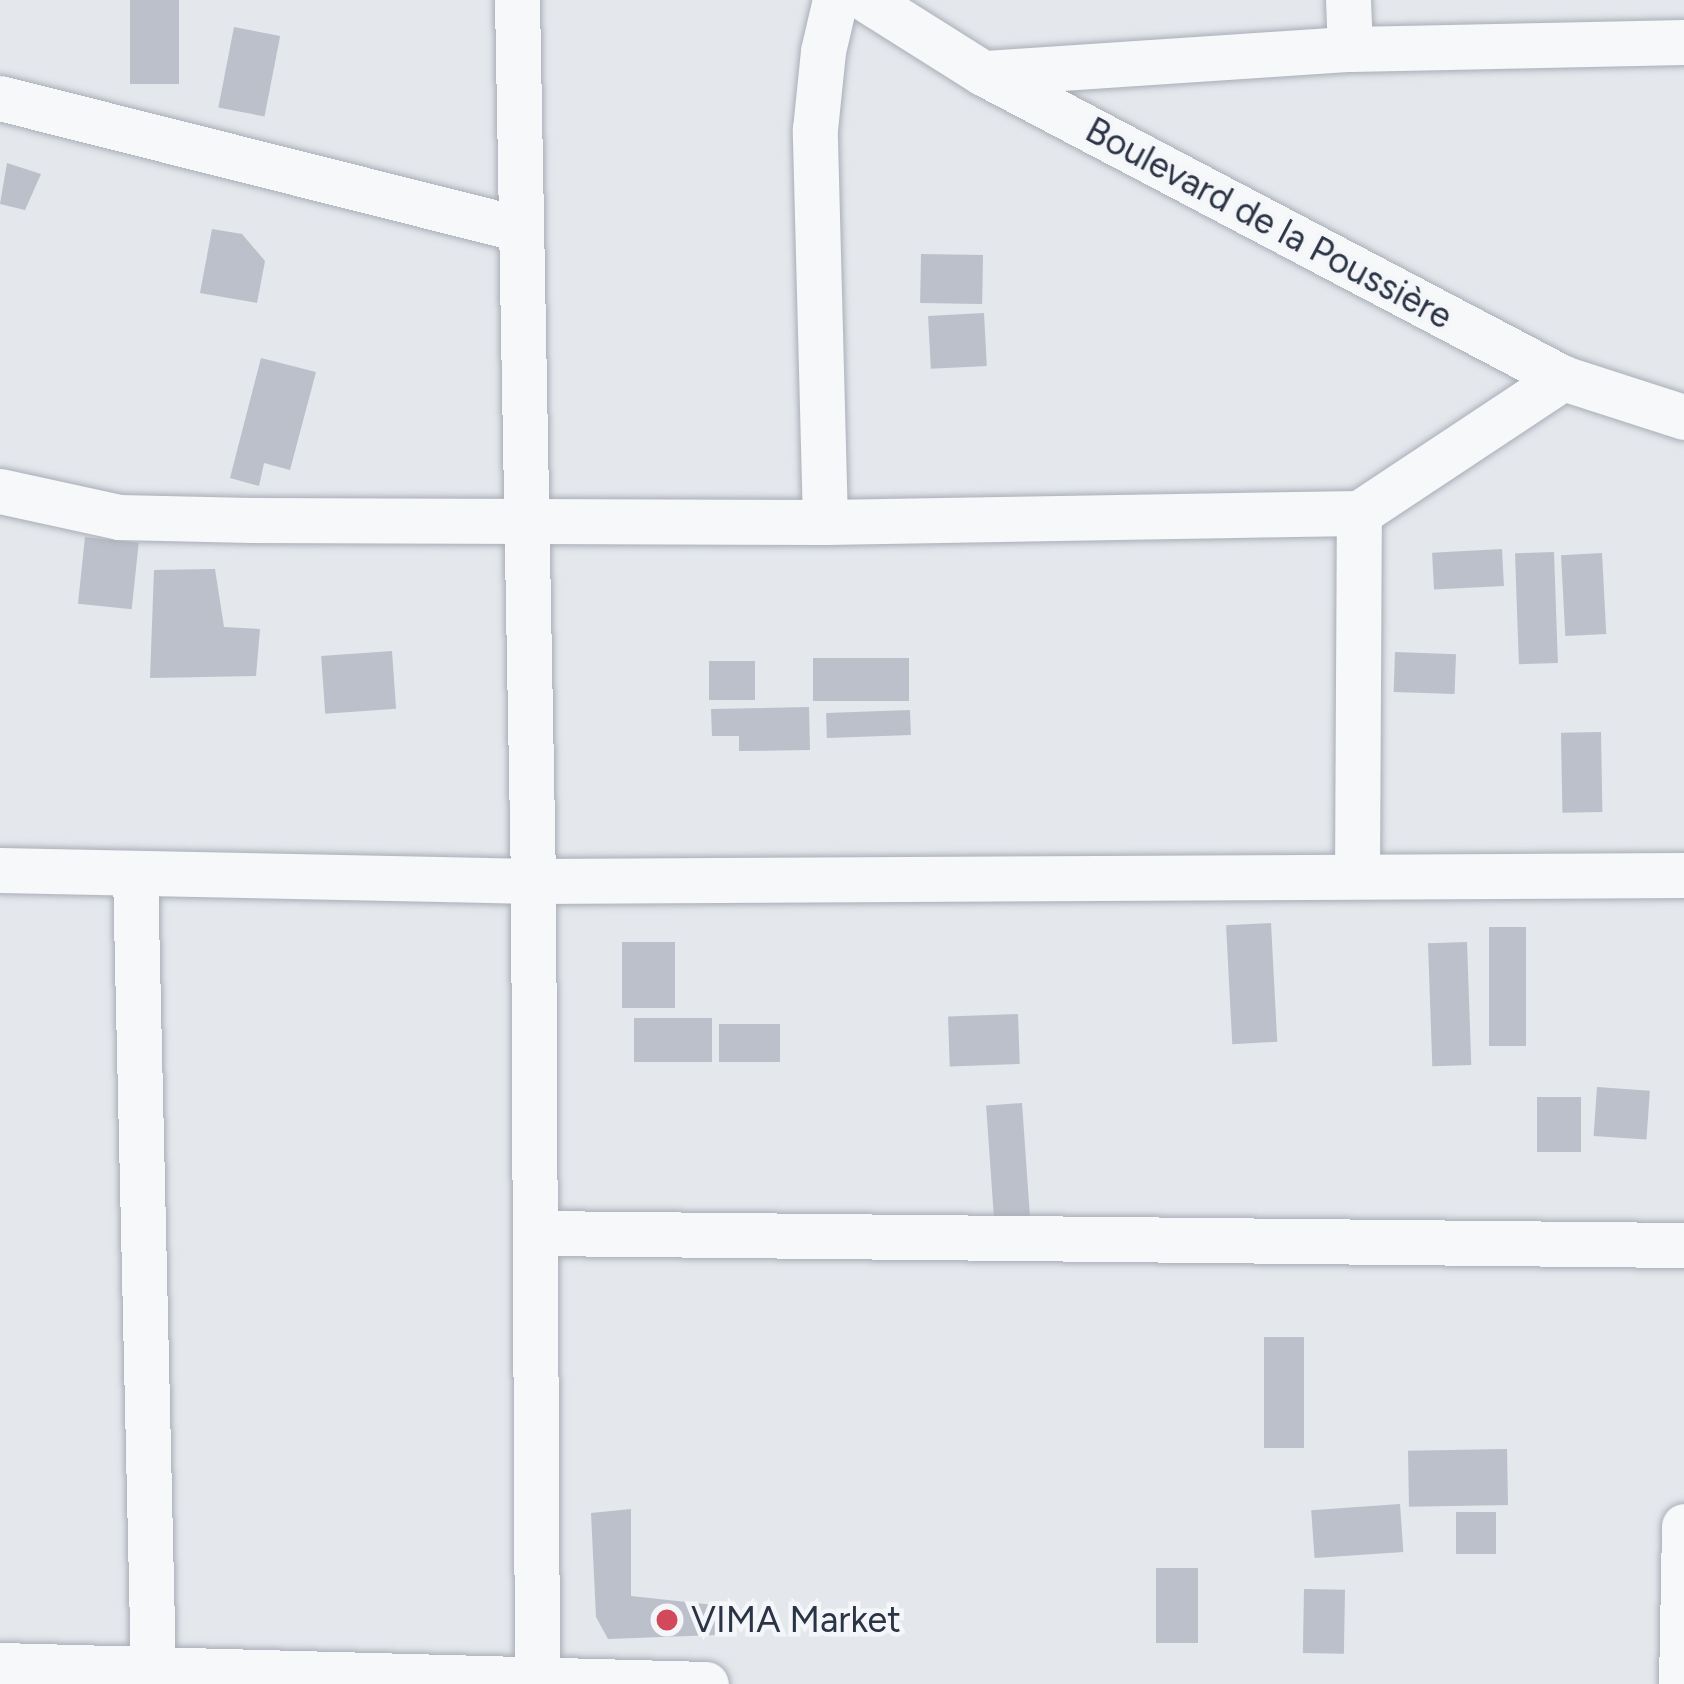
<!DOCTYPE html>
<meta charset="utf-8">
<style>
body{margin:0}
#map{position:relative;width:1684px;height:1684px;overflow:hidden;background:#e4e7ec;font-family:Figtree,sans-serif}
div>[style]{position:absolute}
.building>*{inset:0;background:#bbc0ca;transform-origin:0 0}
.roads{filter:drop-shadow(0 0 3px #a9aeb7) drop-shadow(0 0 3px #a9aeb7)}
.minor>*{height:45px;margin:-22.5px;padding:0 22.5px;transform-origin:22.5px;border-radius:22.5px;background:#f7f8fa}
.dots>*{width:33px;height:33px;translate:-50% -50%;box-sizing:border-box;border:6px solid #f4f6f9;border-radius:50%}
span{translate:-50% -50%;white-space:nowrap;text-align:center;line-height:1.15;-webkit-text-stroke:9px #f4f6f9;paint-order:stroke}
.street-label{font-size:36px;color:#2b3445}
.poi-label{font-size:36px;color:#2b3445}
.left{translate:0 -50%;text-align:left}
</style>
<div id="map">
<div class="building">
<i style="left:130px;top:0;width:49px;height:84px"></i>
<i style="left:234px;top:27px;width:47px;height:82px;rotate:11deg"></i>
<i style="clip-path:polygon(7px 163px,41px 174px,25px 210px,0 204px)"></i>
<i style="clip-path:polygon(212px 229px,242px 234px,265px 261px,257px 303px,200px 293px)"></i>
<i style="left:921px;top:254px;width:62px;height:49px;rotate:1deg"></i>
<i style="left:984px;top:313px;width:53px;height:56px;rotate:87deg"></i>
<i style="clip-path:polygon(261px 358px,316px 372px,290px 470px,264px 463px,259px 486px,230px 478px)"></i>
<i style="left:85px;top:537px;width:54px;height:67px;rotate:6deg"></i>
<i style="left:1502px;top:549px;width:37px;height:70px;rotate:87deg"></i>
<i style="left:1554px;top:552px;width:111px;height:39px;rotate:88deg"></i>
<i style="left:1602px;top:553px;width:81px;height:41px;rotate:87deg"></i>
<i style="clip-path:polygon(215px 569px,224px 627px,260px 629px,256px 676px,150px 678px,154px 570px)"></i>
<i style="left:392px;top:651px;width:58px;height:71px;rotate:86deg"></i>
<i style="left:1395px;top:652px;width:61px;height:40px;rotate:2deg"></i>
<i style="left:813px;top:658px;width:96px;height:43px"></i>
<i style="left:709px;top:661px;width:46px;height:39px"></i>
<i style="clip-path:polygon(809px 707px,810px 750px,739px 751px,739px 736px,712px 736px,711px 709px)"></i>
<i style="left:910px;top:710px;width:25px;height:84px;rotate:88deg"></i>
<i style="left:1601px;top:732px;width:80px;height:40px;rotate:89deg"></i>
<i style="left:1271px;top:923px;width:119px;height:45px;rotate:87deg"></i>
<i style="left:1489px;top:927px;width:37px;height:119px"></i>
<i style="left:622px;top:942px;width:53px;height:66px"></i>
<i style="left:1467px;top:942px;width:123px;height:39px;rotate:88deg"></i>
<i style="left:1018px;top:1014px;width:50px;height:70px;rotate:88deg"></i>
<i style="left:634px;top:1018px;width:78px;height:44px"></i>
<i style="left:719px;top:1024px;width:61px;height:38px"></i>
<i style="left:1597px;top:1087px;width:53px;height:49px;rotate:4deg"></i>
<i style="left:1537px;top:1097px;width:44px;height:55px"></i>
<i style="left:1022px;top:1103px;width:113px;height:36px;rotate:86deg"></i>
<i style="left:1264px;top:1337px;width:40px;height:111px"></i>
<i style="left:1507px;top:1449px;width:56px;height:99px;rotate:89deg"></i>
<i style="left:1400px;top:1504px;width:48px;height:89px;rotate:86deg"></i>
<i style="clip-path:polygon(631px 1509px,631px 1596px,714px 1605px,716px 1635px,608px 1639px,596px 1617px,591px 1513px)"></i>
<i style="left:1456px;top:1512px;width:40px;height:42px"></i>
<i style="left:1156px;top:1568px;width:42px;height:75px"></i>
<i style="left:1304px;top:1589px;width:41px;height:64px;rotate:1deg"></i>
</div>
<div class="roads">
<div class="minor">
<i style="left:517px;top:0;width:881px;rotate:88.96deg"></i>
<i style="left:533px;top:881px;width:803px;rotate:89.71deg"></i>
<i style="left:867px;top:0;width:137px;rotate:32.2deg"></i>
<i style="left:983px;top:73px;width:655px;rotate:27.74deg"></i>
<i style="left:1563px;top:378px;width:127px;rotate:17.9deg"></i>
<i style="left:1348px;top:0;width:49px;rotate:87.7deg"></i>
<i style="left:986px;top:73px;width:365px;rotate:-3.8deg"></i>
<i style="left:1350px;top:49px;width:334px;rotate:-1.2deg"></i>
<i style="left:0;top:98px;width:536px;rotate:14.14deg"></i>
<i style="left:0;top:491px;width:122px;rotate:12.3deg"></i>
<i style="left:119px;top:517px;width:132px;rotate:1.3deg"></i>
<i style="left:251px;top:520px;width:574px;rotate:0.2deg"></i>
<i style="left:825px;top:522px;width:534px;rotate:-0.97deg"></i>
<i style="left:1359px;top:513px;width:245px;rotate:-33.5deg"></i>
<i style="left:825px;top:522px;width:393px;rotate:-91.5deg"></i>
<i style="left:815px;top:129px;width:78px;rotate:-84.1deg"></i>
<i style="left:823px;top:51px;width:52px;rotate:-76.8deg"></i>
<i style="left:0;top:870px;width:533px;rotate:1.18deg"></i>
<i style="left:533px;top:881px;width:1151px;rotate:-0.3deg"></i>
<i style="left:135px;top:873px;width:799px;rotate:88.71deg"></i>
<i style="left:1357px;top:875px;width:362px;rotate:-89.7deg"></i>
<i style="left:537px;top:1233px;width:1147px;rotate:0.6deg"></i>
<i style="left:0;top:1665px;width:706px;rotate:1.54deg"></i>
<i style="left:1681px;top:1684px;width:158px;rotate:-88.9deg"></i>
</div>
</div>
<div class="dots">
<i style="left:667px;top:1620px;background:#d1495b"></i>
</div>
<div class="street-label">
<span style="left:1269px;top:223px;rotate:28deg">Boulevard de la Poussière</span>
</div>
<div class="poi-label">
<span class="left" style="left:691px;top:1620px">VIMA Market</span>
</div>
</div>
